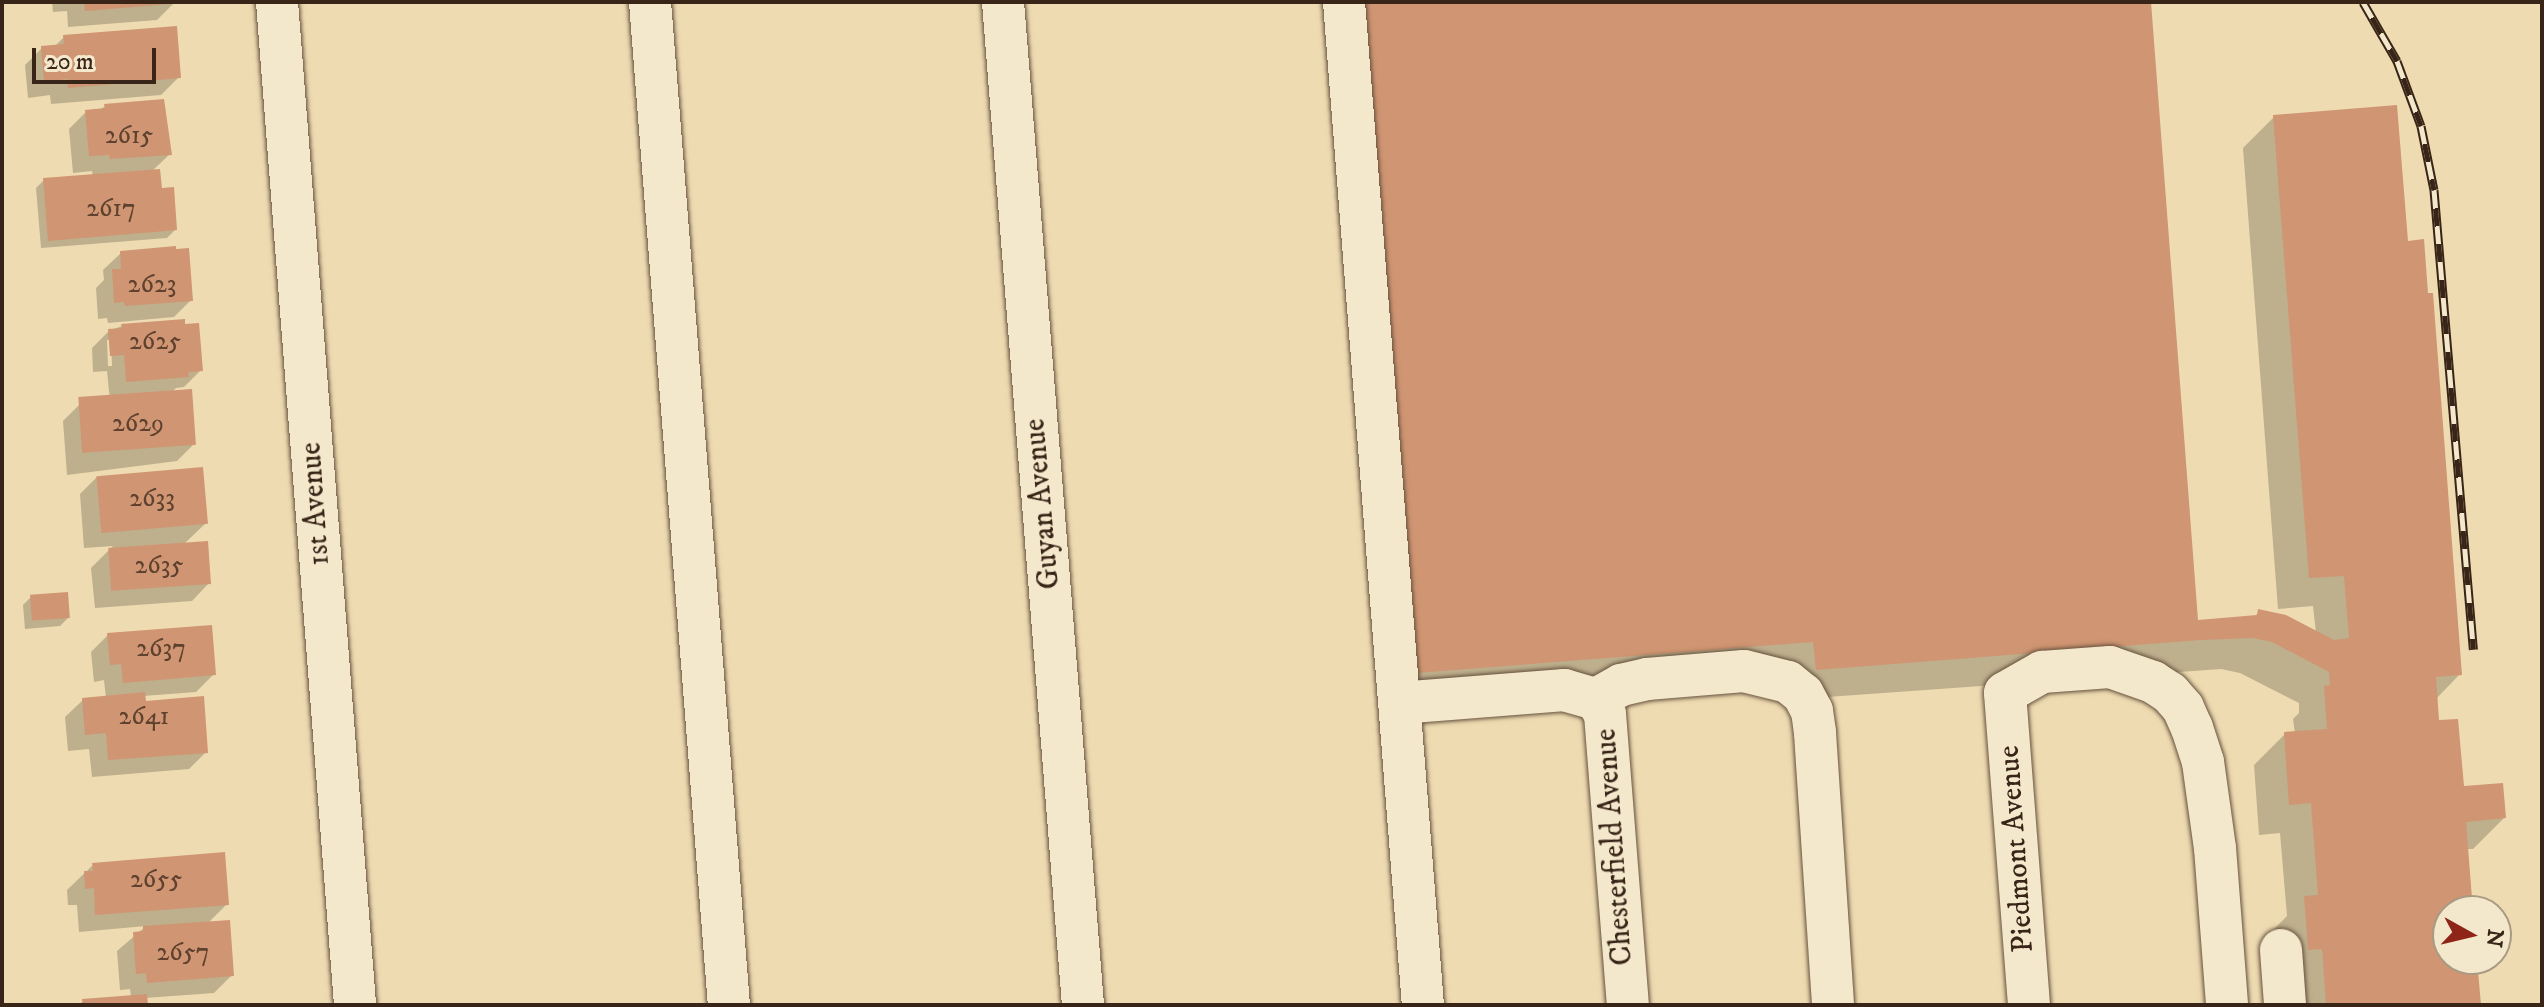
<!DOCTYPE html>
<style>
body{margin:0}
#map{position:relative;width:2544px;height:1007px;overflow:hidden;background:#eedbb1;font-family:"IM FELL DW Pica",serif}
div>[style]{position:absolute}
.shadow>*{inset:0;background:#0003}
.building>*{inset:0;background:#d09572;transform-origin:0 0}
.roads{filter:drop-shadow(0 0 2px #66523e) drop-shadow(0 0 2px #66523e)}
.minor>*{height:42px;margin:-21px;padding:0 21px;transform-origin:21px;border-radius:21px;background:#f4e8cc}
.rail>*{height:9px;margin-top:-4.5px;transform-origin:0;background:repeating-linear-gradient(90deg,#f4e8cc 0 18px,#382518 0 36px);box-sizing:border-box;border-block:2px solid #382518}
span{translate:-50% -50%;white-space:nowrap;text-align:center;line-height:1.15;-webkit-text-stroke:8px #f4e8cc;paint-order:stroke}
.number-label{font-size:26px;color:#5e412e}
.number-label span{-webkit-text-stroke-width:0}
.street-label{font-size:30px;color:#382518}
.frame{position:absolute;inset:0;border:4px solid #382518;pointer-events:none}
.north{position:absolute;left:2432px;top:895px;width:80px;height:80px;box-sizing:border-box;background:#f4e8cc;border:2px solid #a99a84;border-radius:50%;rotate:98deg;font-size:22px;font-weight:700;line-height:32px;text-align:center;color:#382518}
.north::after{content:'';display:block;margin:auto;width:28px;height:36px;background:#8f2418;clip-path:polygon(50% 0,100% 100%,50% 72%,0 100%)}
.scale{position:absolute;left:32px;top:48px;width:124px;height:36px;box-sizing:border-box;border:4px solid #382518;border-top:0;padding-left:10px;font-size:24px;line-height:28px;white-space:nowrap;color:#382518;-webkit-text-stroke:6px #f4e8cc;paint-order:stroke}
</style>
<div id="map">
<div class="shadow">
<i style="clip-path:polygon(52px 2px,174px 2px,174px 3px,157px 20px,68px 27px,67px 11px,53px 12px)"></i>
<i style="clip-path:polygon(1332px 2px,2149px 2px,2197px 622px,2253px 618px,2259px 612px,2316px 633px,2313px 606px,2278px 609px,2243px 148px,2274px 117px,2406px 243px,2460px 674px,2436px 699px,2437px 723px,2462px 788px,2504px 818px,2473px 849px,2467px 849px,2471px 911px,2448px 911px,2448px 959px,2475px 959px,2479px 1005px,2294px 1005px,2277px 980px,2274px 929px,2287px 916px,2280px 833px,2259px 835px,2254px 765px,2285px 734px,2295px 734px,2293px 719px,2299px 713px,2299px 703px,2240px 673px,2221px 669px,1785px 700px,1783px 672px,1385px 703px)"></i>
<i style="clip-path:polygon(64px 37px,178px 78px,161px 95px,51px 104px,50px 95px,28px 98px,25px 65px,42px 48px,54px 47px)"></i>
<i style="clip-path:polygon(105px 106px,170px 154px,152px 171px,175px 230px,167px 238px,41px 248px,36px 188px,44px 180px,93px 176px,92px 171px,73px 173px,69px 129px,86px 112px,100px 110px)"></i>
<i style="clip-path:polygon(121px 253px,191px 300px,174px 317px,108px 323px,107px 318px,98px 319px,96px 288px,104px 280px,103px 270px)"></i>
<i style="clip-path:polygon(evenodd,122px 326px,201px 370px,184px 387px,176px 388px,170px 394px,194px 444px,177px 461px,67px 475px,63px 421px,80px 404px,110px 401px,107px 371px,93px 372px,92px 348px,109px 331px,122px 326px,107px 340px,111px 340px,112px 366px,108px 366px,107px 340px)"></i>
<i style="clip-path:polygon(97px 477px,206px 523px,184px 544px,209px 583px,192px 601px,95px 608px,91px 568px,113px 546px,84px 548px,80px 494px)"></i>
<i style="clip-path:polygon(31px 597px,68px 618px,60px 626px,25px 629px,23px 605px)"></i>
<i style="clip-path:polygon(108px 635px,214px 674px,196px 692px,143px 696px,144px 703px,206px 752px,189px 769px,92px 777px,89px 749px,68px 751px,65px 717px,83px 700px,106px 698px,104px 680px,94px 682px,91px 652px)"></i>
<i style="clip-path:polygon(93px 865px,227px 904px,208px 923px,232px 975px,214px 993px,145px 998px,146px 1005px,79px 1005px,83px 1001px,131px 997px,130px 989px,120px 990px,117px 951px,146px 926px,79px 932px,77px 905px,68px 905px,67px 890px)"></i>
</div>
<div class="building">
<i style="clip-path:polygon(84px 2px,169px 2px,169px 4px,85px 11px)"></i>
<i style="clip-path:polygon(1364px 2px,2151px 2px,2198px 620px,2257px 615px,2258px 609px,2286px 615px,2334px 640px,2349px 638px,2344px 576px,2309px 578px,2273px 115px,2397px 105px,2408px 241px,2424px 239px,2428px 293px,2433px 293px,2462px 675px,2436px 677px,2439px 720px,2458px 719px,2464px 786px,2503px 783px,2506px 818px,2466px 822px,2473px 911px,2448px 911px,2448px 959px,2477px 959px,2481px 1005px,2326px 1005px,2322px 949px,2308px 950px,2304px 896px,2318px 895px,2311px 803px,2289px 805px,2284px 732px,2327px 729px,2324px 686px,2330px 685px,2329px 672px,2272px 642px,2253px 638px,2200px 640px,1816px 670px,1813px 642px,1416px 673px)"></i>
<i style="clip-path:polygon(177px 26px,181px 78px,68px 88px,67px 79px,44px 82px,41px 46px,64px 44px,63px 35px)"></i>
<i style="clip-path:polygon(164px 99px,172px 155px,110px 159px,109px 155px,89px 156px,85px 110px,105px 108px,104px 104px)"></i>
<i style="clip-path:polygon(160px 169px,162px 188px,174px 187px,177px 230px,48px 241px,43px 178px)"></i>
<i style="clip-path:polygon(176px 246px,176px 249px,189px 248px,193px 301px,125px 306px,124px 302px,114px 303px,112px 269px,121px 269px,120px 251px)"></i>
<i style="clip-path:polygon(185px 319px,185px 324px,199px 323px,203px 371px,188px 372px,189px 377px,126px 382px,124px 355px,110px 356px,108px 329px,122px 328px,121px 324px)"></i>
<i style="left:192px;top:389px;width:56px;height:114px;rotate:86deg"></i>
<i style="left:203px;top:467px;width:57px;height:107px;rotate:85deg"></i>
<i style="left:208px;top:541px;width:43px;height:100px;rotate:86deg"></i>
<i style="left:68px;top:592px;width:26px;height:38px;rotate:86deg"></i>
<i style="clip-path:polygon(212px 625px,216px 675px,123px 683px,121px 664px,110px 665px,107px 633px)"></i>
<i style="clip-path:polygon(145px 692px,146px 701px,204px 696px,208px 753px,108px 760px,106px 733px,85px 735px,82px 698px)"></i>
<i style="clip-path:polygon(225px 852px,229px 905px,95px 915px,94px 888px,85px 889px,84px 871px,93px 871px,92px 863px)"></i>
<i style="clip-path:polygon(230px 920px,234px 976px,147px 983px,146px 973px,136px 974px,133px 932px,143px 931px,143px 926px)"></i>
<i style="clip-path:polygon(147px 994px,148px 1005px,83px 1005px,82px 999px)"></i>
</div>
<div class="roads">
<div class="minor">
<i style="left:277px;top:2px;width:1006px;rotate:85.55deg"></i>
<i style="left:650px;top:2px;width:1006px;rotate:85.5deg"></i>
<i style="left:1003px;top:2px;width:1006px;rotate:85.44deg"></i>
<i style="left:1344px;top:2px;width:1006px;rotate:85.5deg"></i>
<i style="left:1596px;top:699px;width:29px;rotate:-29deg"></i>
<i style="left:1621px;top:685px;width:27px;rotate:-13deg"></i>
<i style="left:1647px;top:679px;width:97px;rotate:-4.7deg"></i>
<i style="left:1744px;top:671px;width:45px;rotate:14deg"></i>
<i style="left:1788px;top:682px;width:19px;rotate:39deg"></i>
<i style="left:1803px;top:694px;width:19px;rotate:62deg"></i>
<i style="left:1812px;top:711px;width:22px;rotate:82deg"></i>
<i style="left:1815px;top:733px;width:273px;rotate:86.2deg"></i>
<i style="left:1399px;top:703px;width:166px;rotate:-4.5deg"></i>
<i style="left:1564px;top:690px;width:33px;rotate:16deg"></i>
<i style="left:1596px;top:699px;width:17px;rotate:59deg"></i>
<i style="left:1605px;top:714px;width:292px;rotate:85.5deg"></i>
<i style="left:2281px;top:950px;width:55px;rotate:85.8deg"></i>
<i style="left:2029px;top:1005px;width:313px;rotate:-94.4deg"></i>
<i style="left:2005px;top:693px;width:43px;rotate:-29.6deg"></i>
<i style="left:2042px;top:672px;width:68px;rotate:-4.2deg"></i>
<i style="left:2110px;top:667px;width:46px;rotate:19.2deg"></i>
<i style="left:2153px;top:682px;width:20px;rotate:33deg"></i>
<i style="left:2170px;top:693px;width:20px;rotate:49deg"></i>
<i style="left:2183px;top:708px;width:22px;rotate:66deg"></i>
<i style="left:2192px;top:728px;width:36px;rotate:72deg"></i>
<i style="left:2203px;top:762px;width:87px;rotate:82.1deg"></i>
<i style="left:2215px;top:848px;width:157px;rotate:85.6deg"></i>
</div>
</div>
<div class="rail">
<i style="left:2363px;top:2px;width:68px;rotate:60deg"></i>
<i style="left:2397px;top:61px;width:69px;rotate:69.7deg"></i>
<i style="left:2421px;top:126px;width:65px;rotate:78.5deg"></i>
<i style="left:2434px;top:190px;width:461px;rotate:85.1deg"></i>
</div>
<div class="number-label">
<span style="left:129px;top:136px">2615</span>
<span style="left:111px;top:209px">2617</span>
<span style="left:152px;top:285px">2623</span>
<span style="left:155px;top:342px">2625</span>
<span style="left:138px;top:424px">2629</span>
<span style="left:152px;top:499px">2633</span>
<span style="left:159px;top:566px">2635</span>
<span style="left:161px;top:649px">2637</span>
<span style="left:144px;top:717px">2641</span>
<span style="left:156px;top:880px">2655</span>
<span style="left:183px;top:953px">2657</span>
</div>
<div class="street-label">
<span style="left:316px;top:504px;rotate:-94deg">1st Avenue</span>
<span style="left:1043px;top:504px;rotate:-95deg">Guyan Avenue</span>
<span style="left:1615px;top:847px;rotate:-94deg">Chesterfield Avenue</span>
<span style="left:2017px;top:849px;rotate:-94deg">Piedmont Avenue</span>
</div>
<div class="frame"></div>
<div class="north">N</div>
<div class="scale">20 m</div>
</div>
